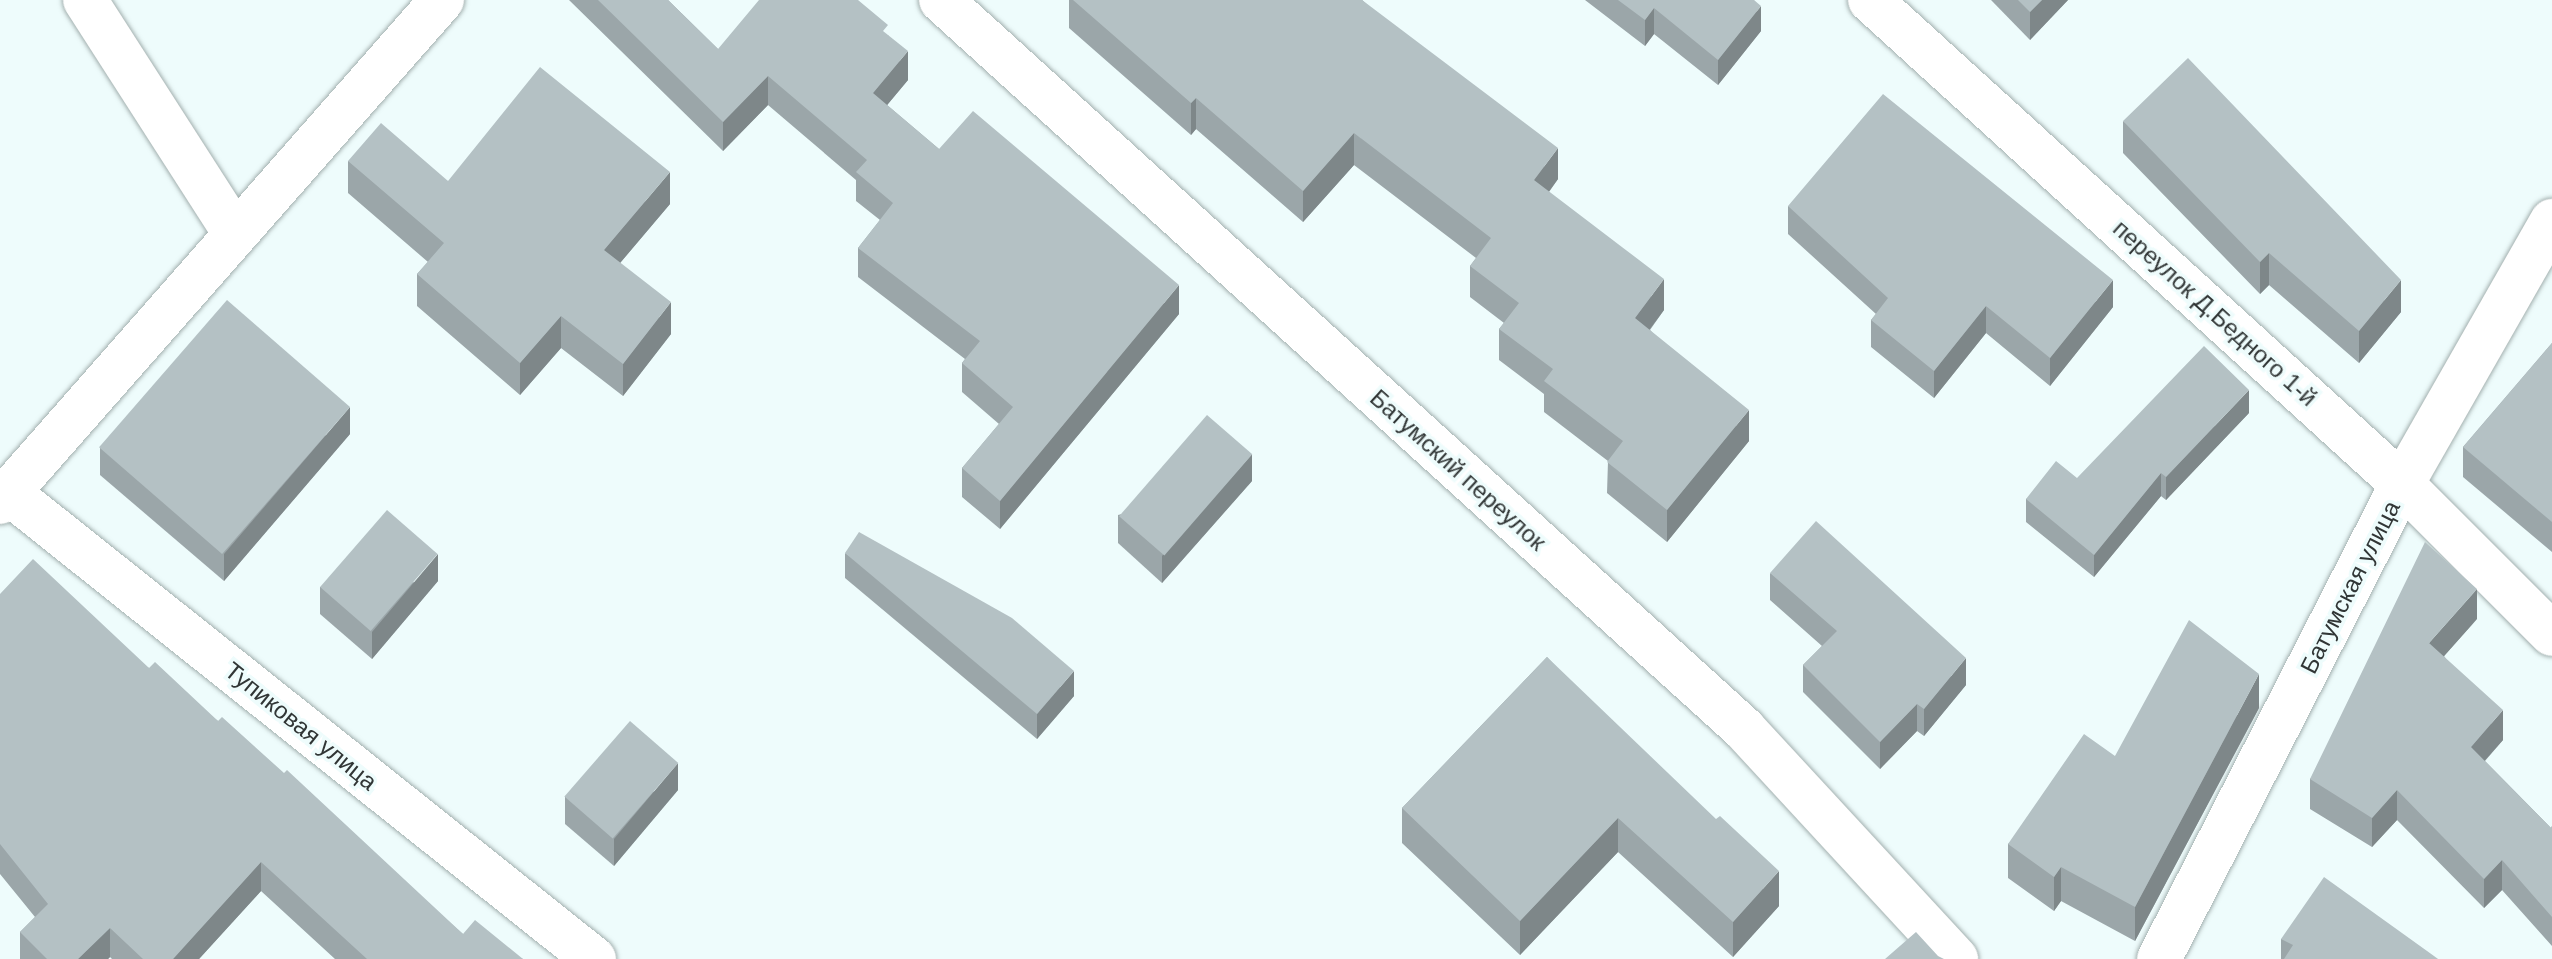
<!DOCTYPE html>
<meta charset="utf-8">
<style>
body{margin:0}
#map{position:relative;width:2552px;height:959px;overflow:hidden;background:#eefcfc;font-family:Arial,sans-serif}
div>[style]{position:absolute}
.roads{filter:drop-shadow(0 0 2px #a3b0af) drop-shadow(0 0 2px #a3b0af)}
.minor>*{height:44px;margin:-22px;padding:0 22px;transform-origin:22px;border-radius:22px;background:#fff}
.wall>*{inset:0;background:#9ba6a9}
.shaded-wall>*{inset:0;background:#7e8789}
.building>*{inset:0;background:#b4c1c4;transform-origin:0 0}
span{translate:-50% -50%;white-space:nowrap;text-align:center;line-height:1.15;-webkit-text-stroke:7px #eefcfc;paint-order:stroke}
.street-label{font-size:24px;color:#313636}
</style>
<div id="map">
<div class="roads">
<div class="minor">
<i style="left:85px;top:0;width:278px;rotate:57.3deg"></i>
<i style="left:941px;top:0;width:1085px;rotate:42.23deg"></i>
<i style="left:1744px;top:729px;width:313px;rotate:47.3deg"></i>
<i style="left:1870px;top:0;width:719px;rotate:42.3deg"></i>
<i style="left:2402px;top:484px;width:212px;rotate:45deg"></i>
<i style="left:9px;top:493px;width:748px;rotate:38.54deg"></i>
<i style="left:0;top:502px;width:669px;rotate:-48.64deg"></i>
<i style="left:2159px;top:959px;width:534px;rotate:-62.91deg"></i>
<i style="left:2402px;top:484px;width:303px;rotate:-60.3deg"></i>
</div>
</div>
<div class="wall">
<i style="clip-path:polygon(569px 0,668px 0,718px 49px,888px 35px,908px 80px,887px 105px,939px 149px,1179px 314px,1000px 529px,962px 497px,962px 468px,999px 424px,962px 392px,962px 363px,965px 359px,858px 277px,858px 248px,880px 220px,856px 201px,856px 180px,768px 105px,723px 151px)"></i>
<i style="clip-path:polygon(1069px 0,1362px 0,1558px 179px,1549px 192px,1664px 310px,1650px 330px,1749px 441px,1667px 542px,1607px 493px,1608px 461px,1544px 412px,1544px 394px,1499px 360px,1499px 329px,1504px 323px,1470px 297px,1470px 266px,1476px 258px,1354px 165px,1303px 222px,1196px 129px,1191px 135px,1069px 28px)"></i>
<i style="clip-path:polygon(1585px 0,1754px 0,1761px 31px,1718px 85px,1654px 34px,1645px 46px)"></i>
<i style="clip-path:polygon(1991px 0,2068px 0,2030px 40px)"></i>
<i style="clip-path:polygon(2123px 121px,2401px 312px,2359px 363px,2269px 285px,2260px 294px,2123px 153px)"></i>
<i style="clip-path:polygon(348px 161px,448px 181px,670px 204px,620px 263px,671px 334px,623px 396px,561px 348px,520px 395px,417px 306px,417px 274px,428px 262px,348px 193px)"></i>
<i style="clip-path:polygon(1788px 206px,2113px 307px,2050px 386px,1986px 333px,1934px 398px,1871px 347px,1871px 320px,1876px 314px,1788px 234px)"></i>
<i style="clip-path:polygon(2552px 343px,2552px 552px,2463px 477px,2463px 447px)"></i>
<i style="clip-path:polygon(2249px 413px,2166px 500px,2161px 496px,2094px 577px,2026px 522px,2026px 499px)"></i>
<i style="clip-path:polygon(350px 434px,224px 581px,100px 475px,100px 448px)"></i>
<i style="clip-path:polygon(1252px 481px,1162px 583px,1118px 543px,1118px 515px)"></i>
<i style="clip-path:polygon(845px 553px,1074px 696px,1037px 739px,845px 578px)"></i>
<i style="clip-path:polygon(1770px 573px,1966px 685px,1924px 736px,1917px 731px,1880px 769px,1803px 692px,1803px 665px,1822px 646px,1770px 600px)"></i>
<i style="clip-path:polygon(438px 581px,372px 659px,320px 614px,320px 587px)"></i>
<i style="clip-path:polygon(0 594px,149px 668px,218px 721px,463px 934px,523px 959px,335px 959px,261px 891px,199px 959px,112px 959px,110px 957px,108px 959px,20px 959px,20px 932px,35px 917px,0 874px)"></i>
<i style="clip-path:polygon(2477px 619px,2444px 656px,2503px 740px,2485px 761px,2551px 828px,2552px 826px,2552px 946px,2502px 890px,2484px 908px,2397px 820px,2372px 847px,2310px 809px,2310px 779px)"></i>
<i style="clip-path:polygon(1547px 657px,1779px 906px,1733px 957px,1618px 852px,1520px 955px,1402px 843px,1402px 808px)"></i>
<i style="clip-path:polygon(2259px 708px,2135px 941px,2061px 901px,2054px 911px,2008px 878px,2008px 844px,2115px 756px)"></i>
<i style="clip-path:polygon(678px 790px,614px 866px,565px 824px,565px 797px)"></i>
<i style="clip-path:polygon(2281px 939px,2438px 959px,2281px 959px)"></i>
</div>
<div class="shaded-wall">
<i style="clip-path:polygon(2042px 0,2068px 0,2030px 40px,2030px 12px)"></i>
<i style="clip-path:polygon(1761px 6px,1761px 31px,1718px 85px,1718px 60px)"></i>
<i style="clip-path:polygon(1654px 8px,1654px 34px,1645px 46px,1645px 20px)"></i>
<i style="clip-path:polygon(908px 51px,908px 80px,873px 122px,873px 93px)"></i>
<i style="clip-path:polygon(768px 76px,768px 105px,723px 151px,723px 122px)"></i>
<i style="clip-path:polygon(1196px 98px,1196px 129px,1191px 135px,1191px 103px)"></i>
<i style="clip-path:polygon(1354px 133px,1354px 165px,1303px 222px,1303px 191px)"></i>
<i style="clip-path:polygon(1558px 148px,1558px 179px,1534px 212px,1534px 180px)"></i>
<i style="clip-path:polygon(670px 172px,670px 204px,604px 282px,604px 250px)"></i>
<i style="clip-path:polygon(2269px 253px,2269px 285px,2260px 294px,2260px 262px)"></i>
<i style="clip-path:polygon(1664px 279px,1664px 310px,1635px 349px,1635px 318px)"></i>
<i style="clip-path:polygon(2113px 280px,2113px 307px,2050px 386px,2050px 358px)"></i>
<i style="clip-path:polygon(2401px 280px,2401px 312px,2359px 363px,2359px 331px)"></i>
<i style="clip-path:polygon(1179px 285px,1179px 314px,1000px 529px,1000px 501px)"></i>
<i style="clip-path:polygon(671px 302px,671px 334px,623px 396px,623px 364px)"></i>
<i style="clip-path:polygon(1986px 306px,1986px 333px,1934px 398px,1934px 371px)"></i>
<i style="clip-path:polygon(561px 316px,561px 348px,520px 395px,520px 363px)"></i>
<i style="clip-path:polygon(2249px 390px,2249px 413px,2166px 500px,2166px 477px)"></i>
<i style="clip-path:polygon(350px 407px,350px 434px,224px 581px,224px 554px)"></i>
<i style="clip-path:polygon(1749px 410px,1749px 441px,1667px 542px,1667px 510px)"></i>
<i style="clip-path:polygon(1252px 454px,1252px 481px,1162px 583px,1162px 556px)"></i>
<i style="clip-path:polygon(2161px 473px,2161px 496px,2094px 577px,2094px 555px)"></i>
<i style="clip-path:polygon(438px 554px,438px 581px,372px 659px,372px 632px)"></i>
<i style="clip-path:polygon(2477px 589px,2477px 619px,2429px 673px,2429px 643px)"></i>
<i style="clip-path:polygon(1966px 658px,1966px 685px,1924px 736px,1924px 709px)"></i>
<i style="clip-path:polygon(1074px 671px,1074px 696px,1037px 739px,1037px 714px)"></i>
<i style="clip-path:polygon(2259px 674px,2259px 708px,2135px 941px,2135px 907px)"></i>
<i style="clip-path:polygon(1917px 704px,1917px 731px,1880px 769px,1880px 742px)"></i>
<i style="clip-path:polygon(2503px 710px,2503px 740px,2471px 776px,2471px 747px)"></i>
<i style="clip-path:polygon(678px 763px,678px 790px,614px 866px,614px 839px)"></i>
<i style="clip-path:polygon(2397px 790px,2397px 820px,2372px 847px,2372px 818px)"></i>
<i style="clip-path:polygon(1618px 818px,1618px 852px,1520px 955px,1520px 921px)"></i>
<i style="clip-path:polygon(2502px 860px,2502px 890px,2484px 908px,2484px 879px)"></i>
<i style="clip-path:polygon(261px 862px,261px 891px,199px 959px,173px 959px)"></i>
<i style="clip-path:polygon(2061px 867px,2061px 901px,2054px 911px,2054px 877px)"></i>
<i style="clip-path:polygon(1779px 871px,1779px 906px,1733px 957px,1733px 922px)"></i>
<i style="clip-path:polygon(110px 928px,110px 957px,108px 959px,78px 959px)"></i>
</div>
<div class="building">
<i style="clip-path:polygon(598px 0,668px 0,718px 49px,759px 0,858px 0,888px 25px,883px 31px,908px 51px,873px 93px,939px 149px,973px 111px,1179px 285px,1000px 501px,962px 468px,1013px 407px,962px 363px,980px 341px,858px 248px,893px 203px,856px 172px,867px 160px,768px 76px,723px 122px)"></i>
<i style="clip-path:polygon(1073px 0,1362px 0,1558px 148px,1534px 180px,1664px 279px,1635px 318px,1749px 410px,1667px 510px,1607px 462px,1623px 441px,1544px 381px,1553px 369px,1499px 329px,1519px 303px,1470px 266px,1491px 238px,1354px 133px,1303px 191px,1196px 98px,1191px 103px)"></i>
<i style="clip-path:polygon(1618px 0,1754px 0,1761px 6px,1718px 60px,1654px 8px,1645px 20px)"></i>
<i style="clip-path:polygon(2018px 0,2042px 0,2030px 12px)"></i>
<i style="clip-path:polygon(2188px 58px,2401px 280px,2359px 331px,2269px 253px,2260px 262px,2123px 121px)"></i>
<i style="clip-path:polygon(540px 67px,670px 172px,604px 250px,671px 302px,623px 364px,561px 316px,520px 363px,417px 274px,444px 243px,348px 161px,381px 123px,448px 181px)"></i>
<i style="clip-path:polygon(1883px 94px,2113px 280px,2050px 358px,1986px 306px,1934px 371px,1871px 320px,1888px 298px,1788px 206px)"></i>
<i style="left:227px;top:300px;width:163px;height:195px;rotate:41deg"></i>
<i style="clip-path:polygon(2552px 343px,2552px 522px,2463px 447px)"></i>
<i style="clip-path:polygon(2204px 346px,2249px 390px,2166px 477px,2161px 473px,2094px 555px,2026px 499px,2056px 461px,2077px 478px)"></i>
<i style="left:1207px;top:415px;width:60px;height:134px;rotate:41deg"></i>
<i style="left:387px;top:510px;width:67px;height:102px;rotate:41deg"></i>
<i style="clip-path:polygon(1816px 521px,1966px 658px,1924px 709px,1917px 704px,1880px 742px,1803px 665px,1837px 631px,1770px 573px)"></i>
<i style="clip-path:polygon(859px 532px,1012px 618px,1074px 671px,1037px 714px,845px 553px)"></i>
<i style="clip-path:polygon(2425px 542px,2477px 589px,2429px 643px,2503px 710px,2471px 747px,2551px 828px,2552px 826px,2552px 917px,2502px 860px,2484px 879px,2397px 790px,2372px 818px,2310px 779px)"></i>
<i style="clip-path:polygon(33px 559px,149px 668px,155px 662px,218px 721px,222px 717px,284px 773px,287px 770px,463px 934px,475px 920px,523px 959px,367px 959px,261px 862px,173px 959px,143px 959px,110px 928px,78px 959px,47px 959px,20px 932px,48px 904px,0 844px,0 594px)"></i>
<i style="clip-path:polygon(2189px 620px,2259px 674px,2135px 907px,2061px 867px,2054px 877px,2008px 844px,2084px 734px,2115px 756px)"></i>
<i style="clip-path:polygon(1547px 657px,1716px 819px,1720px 816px,1779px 871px,1733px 922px,1618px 818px,1520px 921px,1402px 808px)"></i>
<i style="left:630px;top:721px;width:64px;height:100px;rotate:41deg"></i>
<i style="clip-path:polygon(2324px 877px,2434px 956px,2438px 959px,2284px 959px,2293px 945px,2281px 939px)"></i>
<i style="clip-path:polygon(1916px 932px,1938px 956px,1944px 959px,1885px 959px)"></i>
</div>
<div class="street-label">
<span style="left:2215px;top:313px;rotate:42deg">переулок Д.Бедного 1-й</span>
<span style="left:1458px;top:470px;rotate:42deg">Батумский переулок</span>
<span style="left:2350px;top:587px;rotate:-63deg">Батумская улица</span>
<span style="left:301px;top:726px;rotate:39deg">Тупиковая улица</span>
</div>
</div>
